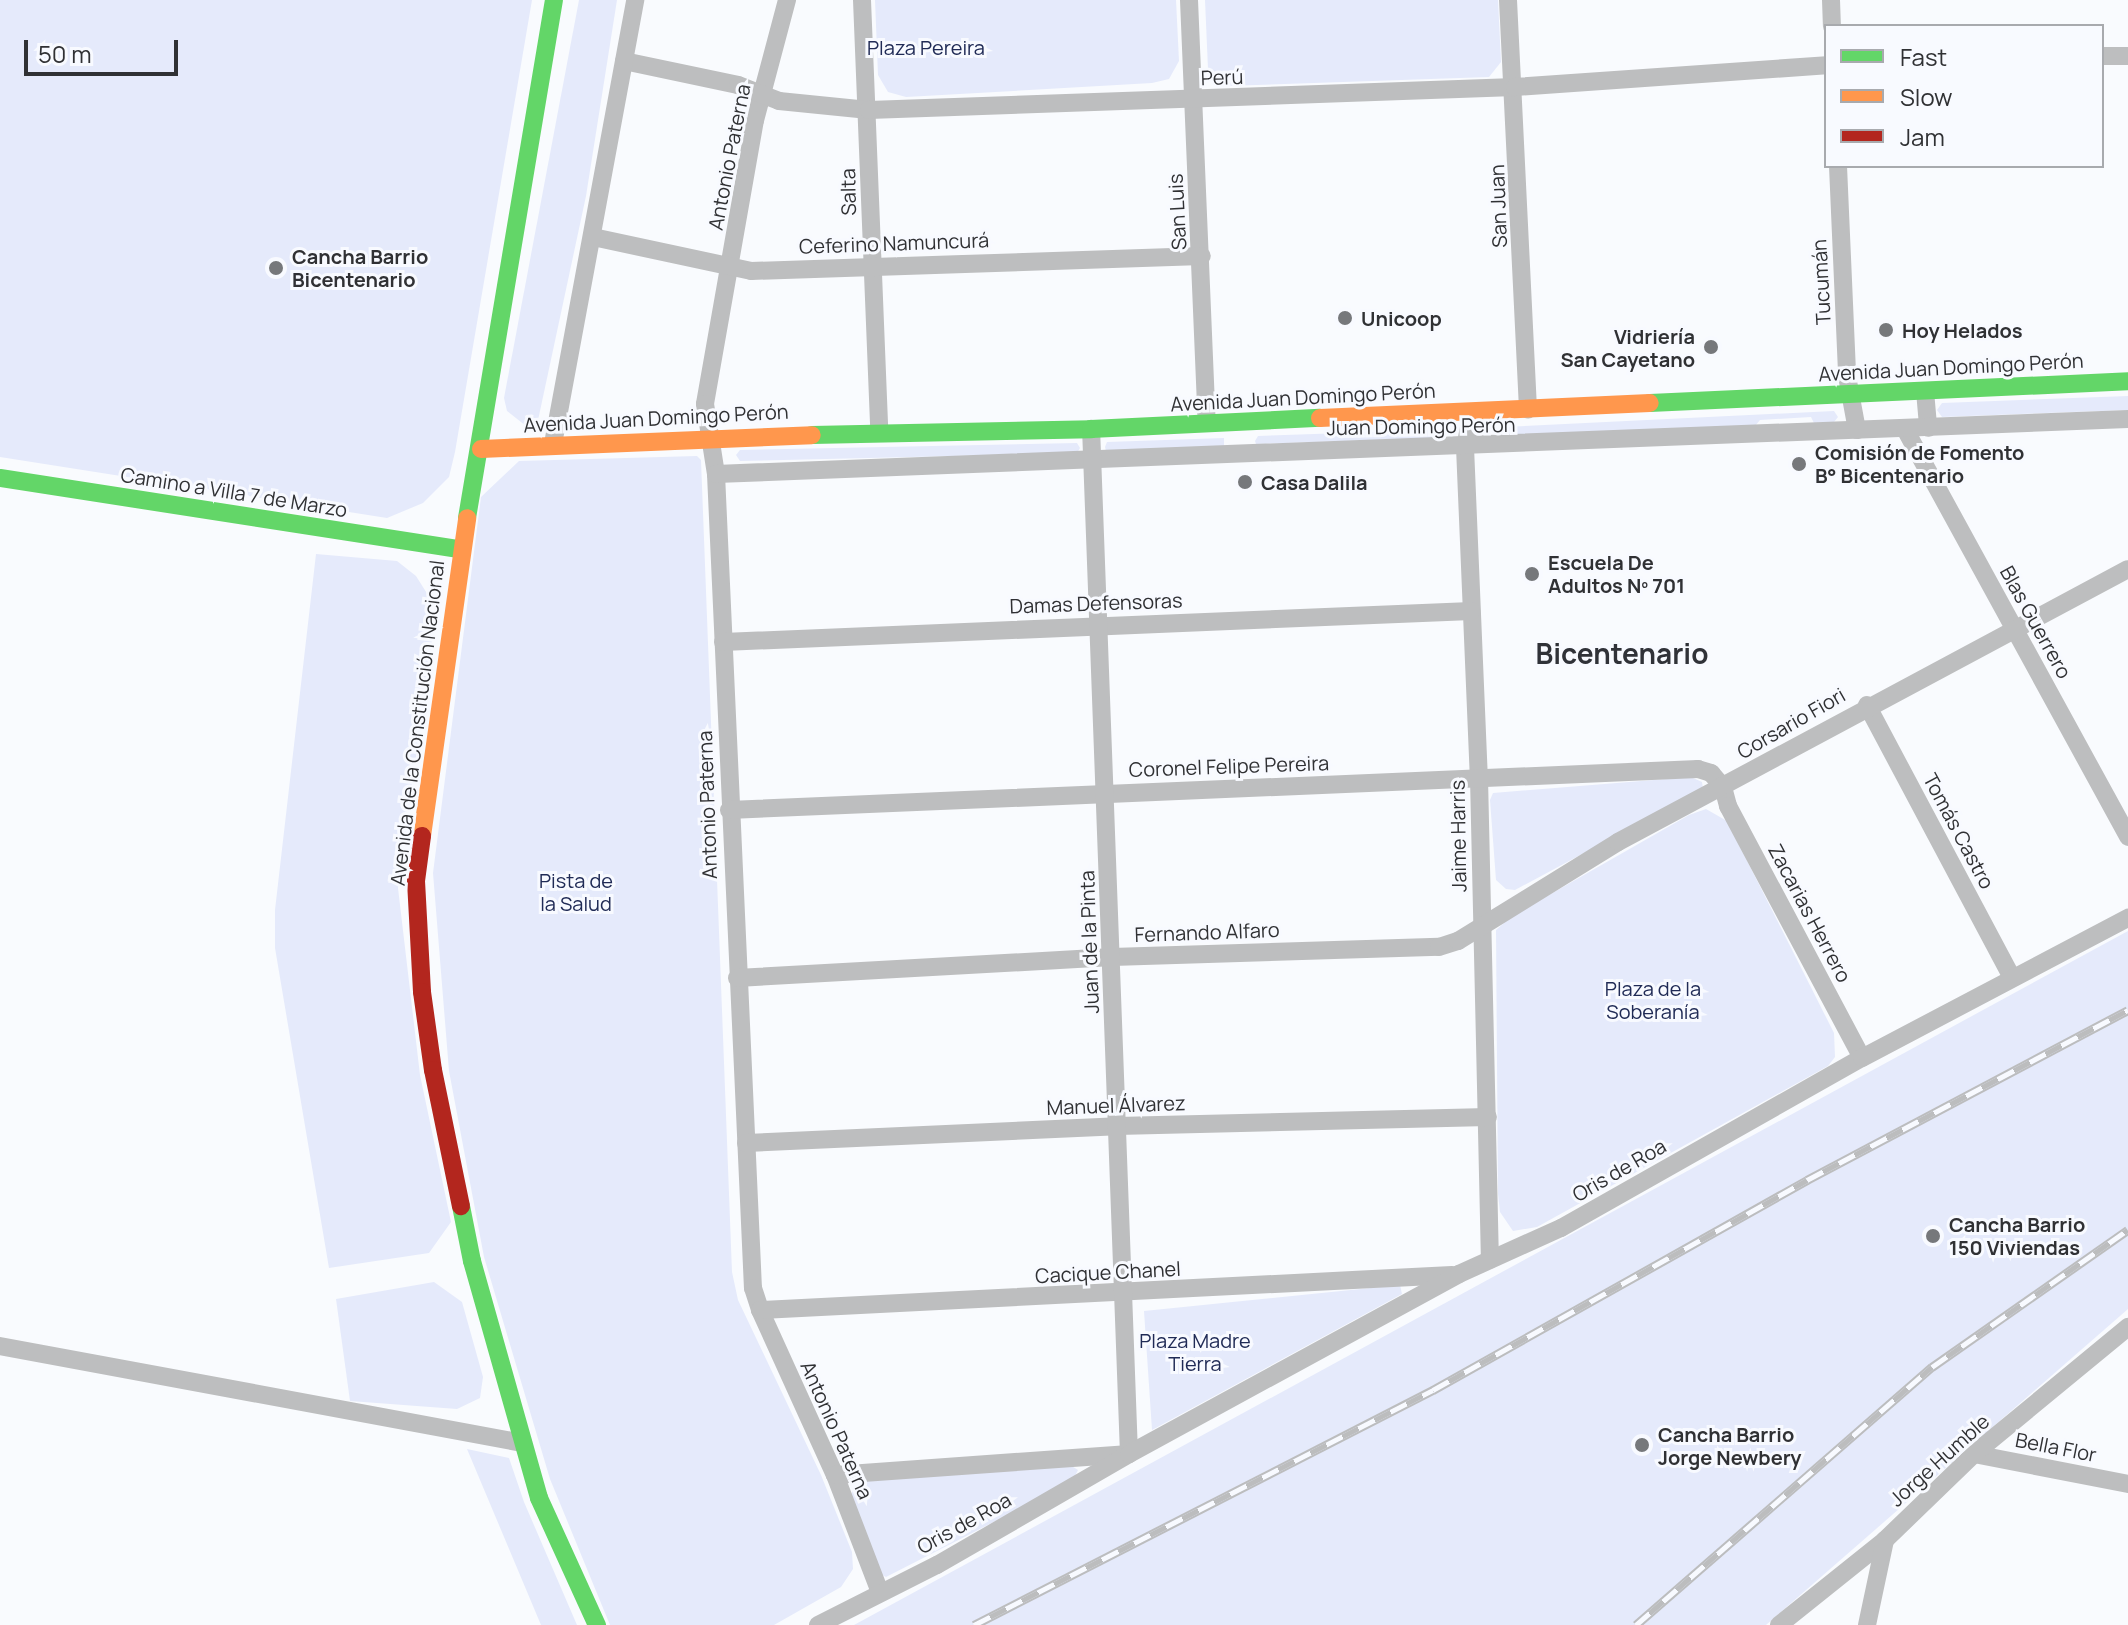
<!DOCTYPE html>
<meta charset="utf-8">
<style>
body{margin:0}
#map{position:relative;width:2128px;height:1625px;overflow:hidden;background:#f9fbfe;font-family:Manrope,sans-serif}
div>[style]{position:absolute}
.green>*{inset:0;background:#e5eafb}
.street>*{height:18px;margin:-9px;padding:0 9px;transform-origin:9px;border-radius:9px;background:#bdbebf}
.fast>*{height:18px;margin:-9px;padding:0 9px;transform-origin:9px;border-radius:9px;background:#63d668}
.slow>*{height:18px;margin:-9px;padding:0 9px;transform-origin:9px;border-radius:9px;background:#ff974d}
.jam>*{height:18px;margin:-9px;padding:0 9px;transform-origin:9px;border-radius:9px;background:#b3261e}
.rail>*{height:9px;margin-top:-4.5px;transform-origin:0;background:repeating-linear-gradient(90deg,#f8faff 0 18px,#bcbdbe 0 36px);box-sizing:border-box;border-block:2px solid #bcbdbe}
.dots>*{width:22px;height:22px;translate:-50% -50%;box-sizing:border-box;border:4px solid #f8faff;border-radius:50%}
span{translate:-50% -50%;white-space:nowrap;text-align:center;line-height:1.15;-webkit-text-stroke:6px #f8faff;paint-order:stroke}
.park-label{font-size:20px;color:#202b56}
.street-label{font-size:20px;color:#303134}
.poi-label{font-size:20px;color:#303134;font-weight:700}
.left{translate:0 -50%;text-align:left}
.right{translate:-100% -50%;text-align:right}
.district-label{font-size:28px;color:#303238;font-weight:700}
.legend{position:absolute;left:1824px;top:24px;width:280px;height:144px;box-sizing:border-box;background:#f8faff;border:2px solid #a8aaae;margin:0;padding:10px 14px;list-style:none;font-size:24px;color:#303134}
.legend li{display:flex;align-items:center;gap:16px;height:40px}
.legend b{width:40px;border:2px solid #a8aaae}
.scale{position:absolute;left:24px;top:40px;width:154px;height:36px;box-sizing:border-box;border:4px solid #303134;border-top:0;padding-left:10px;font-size:24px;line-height:28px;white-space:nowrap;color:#303134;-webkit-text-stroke:6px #f8faff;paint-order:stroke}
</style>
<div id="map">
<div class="green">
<i style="clip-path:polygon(0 0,532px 0,455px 452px,449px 477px,423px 503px,387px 518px,0 457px)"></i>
<i style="clip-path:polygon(579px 0,617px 0,586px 196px,537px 425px,526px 426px,507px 411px,504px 398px)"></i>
<i style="clip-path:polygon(875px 0,1176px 0,1179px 61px,1169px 79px,1152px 83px,906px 97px,888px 92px,878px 75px)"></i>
<i style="clip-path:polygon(1205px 0,1498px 0,1501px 62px,1489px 77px,1225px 86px,1208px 69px)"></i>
<i style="clip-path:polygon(2128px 396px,2128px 410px,1942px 417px,1937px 410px,1942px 403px)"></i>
<i style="clip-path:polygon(1834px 411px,1838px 417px,1834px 422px,1814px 423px,1811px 417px,1760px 420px,1755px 426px,1496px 436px,1503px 427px)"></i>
<i style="clip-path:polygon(1431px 430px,1447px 432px,1435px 438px,1256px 444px,1255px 441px,1258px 436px)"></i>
<i style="clip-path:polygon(1224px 438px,1224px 448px,1106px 451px,1105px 447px,1107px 442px)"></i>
<i style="clip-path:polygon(1077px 443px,1080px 448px,1077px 453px,740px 461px,736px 455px,740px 450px)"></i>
<i style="clip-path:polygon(697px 456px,701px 460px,732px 1272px,738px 1300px,821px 1475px,852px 1552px,853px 1569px,841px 1587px,774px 1625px,610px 1625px,550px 1479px,484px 1257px,449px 1071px,433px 873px,481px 497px,519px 461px)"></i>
<i style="clip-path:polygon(316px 554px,397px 561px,416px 576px,428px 595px,434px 626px,398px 888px,420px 1075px,451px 1222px,429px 1253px,329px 1268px,275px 948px,275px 910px)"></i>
<i style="clip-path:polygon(1691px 777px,1702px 782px,1703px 789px,1515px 890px,1506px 889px,1496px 880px,1490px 800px,1493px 793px)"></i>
<i style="clip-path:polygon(1706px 809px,1727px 821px,1834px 1033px,1835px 1057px,1828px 1066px,1537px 1227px,1513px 1231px,1500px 1212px,1498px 1194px,1496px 930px,1512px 916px,1689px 815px)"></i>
<i style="clip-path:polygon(2128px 931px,2128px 1309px,1766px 1625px,854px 1625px)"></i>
<i style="clip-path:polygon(434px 1282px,462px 1302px,483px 1377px,480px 1398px,457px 1409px,350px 1401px,336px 1299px)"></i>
<i style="clip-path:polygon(1400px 1285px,1402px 1294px,1152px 1430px,1144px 1311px)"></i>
<i style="clip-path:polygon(467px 1449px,509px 1458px,524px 1502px,577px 1625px,541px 1625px)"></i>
<i style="clip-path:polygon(1070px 1465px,1078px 1470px,1072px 1482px,886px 1577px,879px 1573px,851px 1497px,854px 1486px,867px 1480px)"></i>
</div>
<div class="street">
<i style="left:787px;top:0;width:124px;rotate:104.9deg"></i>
<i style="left:755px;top:120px;width:288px;rotate:100deg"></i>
<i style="left:705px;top:404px;width:71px;rotate:81.1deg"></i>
<i style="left:716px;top:474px;width:815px;rotate:87.4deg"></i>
<i style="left:753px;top:1288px;width:23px;rotate:72deg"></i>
<i style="left:760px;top:1310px;width:181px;rotate:65.6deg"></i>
<i style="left:835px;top:1475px;width:125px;rotate:69deg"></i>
<i style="left:862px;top:0;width:431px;rotate:87.7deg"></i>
<i style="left:1189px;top:0;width:423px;rotate:87.6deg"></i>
<i style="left:1508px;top:0;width:410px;rotate:87.2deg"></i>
<i style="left:1831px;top:0;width:26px;rotate:88deg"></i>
<i style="left:2102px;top:56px;width:26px"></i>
<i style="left:624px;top:61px;width:116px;rotate:11.9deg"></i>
<i style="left:738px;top:85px;width:44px;rotate:21.3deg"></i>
<i style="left:779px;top:101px;width:90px;rotate:5.7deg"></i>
<i style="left:869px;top:110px;width:646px;rotate:-2.04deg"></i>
<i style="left:1515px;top:87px;width:312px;rotate:-4deg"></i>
<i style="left:1838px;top:166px;width:210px;rotate:87.5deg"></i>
<i style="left:1847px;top:376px;width:55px;rotate:79.5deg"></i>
<i style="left:593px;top:237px;width:162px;rotate:12.1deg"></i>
<i style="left:751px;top:271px;width:451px;rotate:-1.9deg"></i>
<i style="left:1925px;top:391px;width:37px;rotate:85deg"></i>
<i style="left:1472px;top:412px;width:36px;rotate:101deg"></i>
<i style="left:1465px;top:447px;width:331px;rotate:87.6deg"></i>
<i style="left:1479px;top:778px;width:482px;rotate:88.7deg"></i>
<i style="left:1905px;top:429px;width:465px;rotate:61.3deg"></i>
<i style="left:553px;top:444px;width:452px;rotate:-79.5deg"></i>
<i style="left:716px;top:474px;width:1413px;rotate:-2.23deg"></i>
<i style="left:723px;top:642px;width:749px;rotate:-2.37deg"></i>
<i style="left:1867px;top:705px;width:309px;rotate:62deg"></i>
<i style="left:729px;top:810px;width:970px;rotate:-2.42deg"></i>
<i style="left:1698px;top:769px;width:14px;rotate:17deg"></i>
<i style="left:1711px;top:773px;width:18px;rotate:49deg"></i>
<i style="left:1723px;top:787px;width:20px;rotate:75deg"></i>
<i style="left:1728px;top:806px;width:285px;rotate:62deg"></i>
<i style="left:737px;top:978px;width:376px;rotate:-3.2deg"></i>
<i style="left:1112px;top:957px;width:327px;rotate:-1.8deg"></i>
<i style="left:1439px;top:947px;width:20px;rotate:-18deg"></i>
<i style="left:1458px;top:941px;width:188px;rotate:-31.7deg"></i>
<i style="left:1618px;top:842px;width:578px;rotate:-28.16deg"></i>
<i style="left:746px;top:1143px;width:371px;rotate:-2.6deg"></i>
<i style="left:1117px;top:1126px;width:371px;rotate:-1.4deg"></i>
<i style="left:760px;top:1310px;width:693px;rotate:-2.9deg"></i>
<i style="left:0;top:1346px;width:532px;rotate:10.51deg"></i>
<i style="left:1974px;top:1454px;width:157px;rotate:11deg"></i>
<i style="left:835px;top:1475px;width:295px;rotate:-4.1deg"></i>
<i style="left:1129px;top:1454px;width:1026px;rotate:-92.12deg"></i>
<i style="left:818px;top:1625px;width:133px;rotate:-26.8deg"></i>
<i style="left:937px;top:1565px;width:222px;rotate:-30deg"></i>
<i style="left:1129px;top:1454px;width:376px;rotate:-28.6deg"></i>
<i style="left:1459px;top:1274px;width:112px;rotate:-24.3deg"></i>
<i style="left:1561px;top:1228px;width:346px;rotate:-29.5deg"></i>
<i style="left:1862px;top:1058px;width:301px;rotate:-27.8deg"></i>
<i style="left:1779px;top:1625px;width:136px;rotate:-38.7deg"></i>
<i style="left:1885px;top:1540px;width:124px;rotate:-44deg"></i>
<i style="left:1974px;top:1454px;width:200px;rotate:-39.5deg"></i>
<i style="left:1867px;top:1625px;width:87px;rotate:-78deg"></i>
</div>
<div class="fast">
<i style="left:1650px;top:403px;width:479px;rotate:-2.6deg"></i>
<i style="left:812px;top:435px;width:279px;rotate:-1.2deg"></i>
<i style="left:1091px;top:429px;width:229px;rotate:-2.8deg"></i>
<i style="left:0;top:478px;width:466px;rotate:8.8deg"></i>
<i style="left:467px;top:518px;width:525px;rotate:-80.47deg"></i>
<i style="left:461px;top:1206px;width:56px;rotate:78.7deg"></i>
<i style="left:472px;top:1261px;width:246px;rotate:74.2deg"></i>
<i style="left:539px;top:1498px;width:140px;rotate:65.5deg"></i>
</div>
<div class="slow">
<i style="left:1320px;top:418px;width:330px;rotate:-2.6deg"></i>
<i style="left:481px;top:449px;width:331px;rotate:-2.4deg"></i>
<i style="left:422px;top:836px;width:321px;rotate:-81.9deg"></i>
</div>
<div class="jam">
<i style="left:422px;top:836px;width:45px;rotate:97.6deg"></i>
<i style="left:416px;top:881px;width:111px;rotate:86.9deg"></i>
<i style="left:422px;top:992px;width:79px;rotate:82deg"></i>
<i style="left:433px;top:1070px;width:139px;rotate:78.4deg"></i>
</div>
<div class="rail">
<i style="left:974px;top:1625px;width:516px;rotate:-27.11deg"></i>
<i style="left:1433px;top:1390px;width:429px;rotate:-29.3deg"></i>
<i style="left:1807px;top:1180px;width:363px;rotate:-27.9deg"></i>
<i style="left:1636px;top:1625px;width:393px;rotate:-41.1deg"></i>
<i style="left:1932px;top:1367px;width:239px;rotate:-35deg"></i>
</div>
<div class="dots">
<i style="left:276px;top:268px;background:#76787b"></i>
<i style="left:1345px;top:318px;background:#76787b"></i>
<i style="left:1886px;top:330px;background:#76787b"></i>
<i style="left:1711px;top:347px;background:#76787b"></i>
<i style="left:1799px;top:464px;background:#76787b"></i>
<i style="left:1245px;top:482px;background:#76787b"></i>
<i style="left:1532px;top:574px;background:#76787b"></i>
<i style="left:1933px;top:1236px;background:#76787b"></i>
<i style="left:1642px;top:1445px;background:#76787b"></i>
</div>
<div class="park-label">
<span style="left:926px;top:47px">Plaza Pereira</span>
<span style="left:576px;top:892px">Pista de<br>la Salud</span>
<span style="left:1653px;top:1000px">Plaza de la<br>Soberanía</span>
<span style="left:1195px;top:1352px">Plaza Madre<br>Tierra</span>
</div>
<div class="street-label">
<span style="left:1222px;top:77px;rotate:-2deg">Perú</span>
<span style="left:729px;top:157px;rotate:-79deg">Antonio Paterna</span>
<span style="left:848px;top:192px;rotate:-91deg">Salta</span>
<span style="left:1498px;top:206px;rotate:-92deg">San Juan</span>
<span style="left:1177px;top:212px;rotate:-93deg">San Luis</span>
<span style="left:894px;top:243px;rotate:-2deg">Ceferino Namuncurá</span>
<span style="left:1821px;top:282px;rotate:-93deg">Tucumán</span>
<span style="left:1951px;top:367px;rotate:-3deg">Avenida Juan Domingo Perón</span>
<span style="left:1303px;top:397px;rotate:-3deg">Avenida Juan Domingo Perón</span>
<span style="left:656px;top:418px;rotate:-3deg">Avenida Juan Domingo Perón</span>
<span style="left:1421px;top:426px;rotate:-1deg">Juan Domingo Perón</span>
<span style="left:234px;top:492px;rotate:9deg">Camino a Villa 7 de Marzo</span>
<span style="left:1096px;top:603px;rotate:-2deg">Damas Defensoras</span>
<span style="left:2036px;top:622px;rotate:61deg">Blas Guerrero</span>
<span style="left:417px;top:723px;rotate:-83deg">Avenida de la Constitución Nacional</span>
<span style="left:1791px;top:723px;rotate:-30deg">Corsario Fiori</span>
<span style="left:1229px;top:766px;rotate:-2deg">Coronel Felipe Pereira</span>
<span style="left:707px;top:805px;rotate:-92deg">Antonio Paterna</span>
<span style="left:1959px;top:831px;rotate:62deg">Tomás Castro</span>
<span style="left:1458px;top:836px;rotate:-91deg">Jaime Harris</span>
<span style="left:1810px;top:913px;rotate:62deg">Zacarias Herrero</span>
<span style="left:1207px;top:932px;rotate:-2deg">Fernando Alfaro</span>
<span style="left:1089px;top:942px;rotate:-92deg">Juan de la Pinta</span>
<span style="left:1116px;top:1105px;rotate:-2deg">Manuel Álvarez</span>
<span style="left:1619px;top:1170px;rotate:-30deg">Oris de Roa</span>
<span style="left:1108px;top:1272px;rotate:-3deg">Cacique Chanel</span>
<span style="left:837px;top:1430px;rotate:66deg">Antonio Paterna</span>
<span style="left:2056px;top:1447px;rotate:11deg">Bella Flor</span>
<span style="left:1939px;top:1460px;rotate:-42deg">Jorge Humble</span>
<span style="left:964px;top:1523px;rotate:-29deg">Oris de Roa</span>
</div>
<div class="poi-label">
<span class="left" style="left:292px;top:268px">Cancha Barrio<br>Bicentenario</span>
<span class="left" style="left:1361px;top:318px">Unicoop</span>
<span class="left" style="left:1902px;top:330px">Hoy Helados</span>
<span class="right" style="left:1695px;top:348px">Vidriería<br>San Cayetano</span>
<span class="left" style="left:1815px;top:464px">Comisión de Fomento<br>B° Bicentenario</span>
<span class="left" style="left:1261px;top:482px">Casa Dalila</span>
<span class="left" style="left:1548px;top:574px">Escuela De<br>Adultos Nº 701</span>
<span class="left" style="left:1949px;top:1236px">Cancha Barrio<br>150 Viviendas</span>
<span class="left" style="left:1658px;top:1446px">Cancha Barrio<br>Jorge Newbery</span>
</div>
<div class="district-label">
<span style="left:1622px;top:653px">Bicentenario</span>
</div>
<ul class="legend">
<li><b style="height:10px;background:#63d668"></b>Fast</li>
<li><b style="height:10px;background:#ff974d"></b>Slow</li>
<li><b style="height:10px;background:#b3261e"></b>Jam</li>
</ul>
<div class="scale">50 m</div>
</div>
